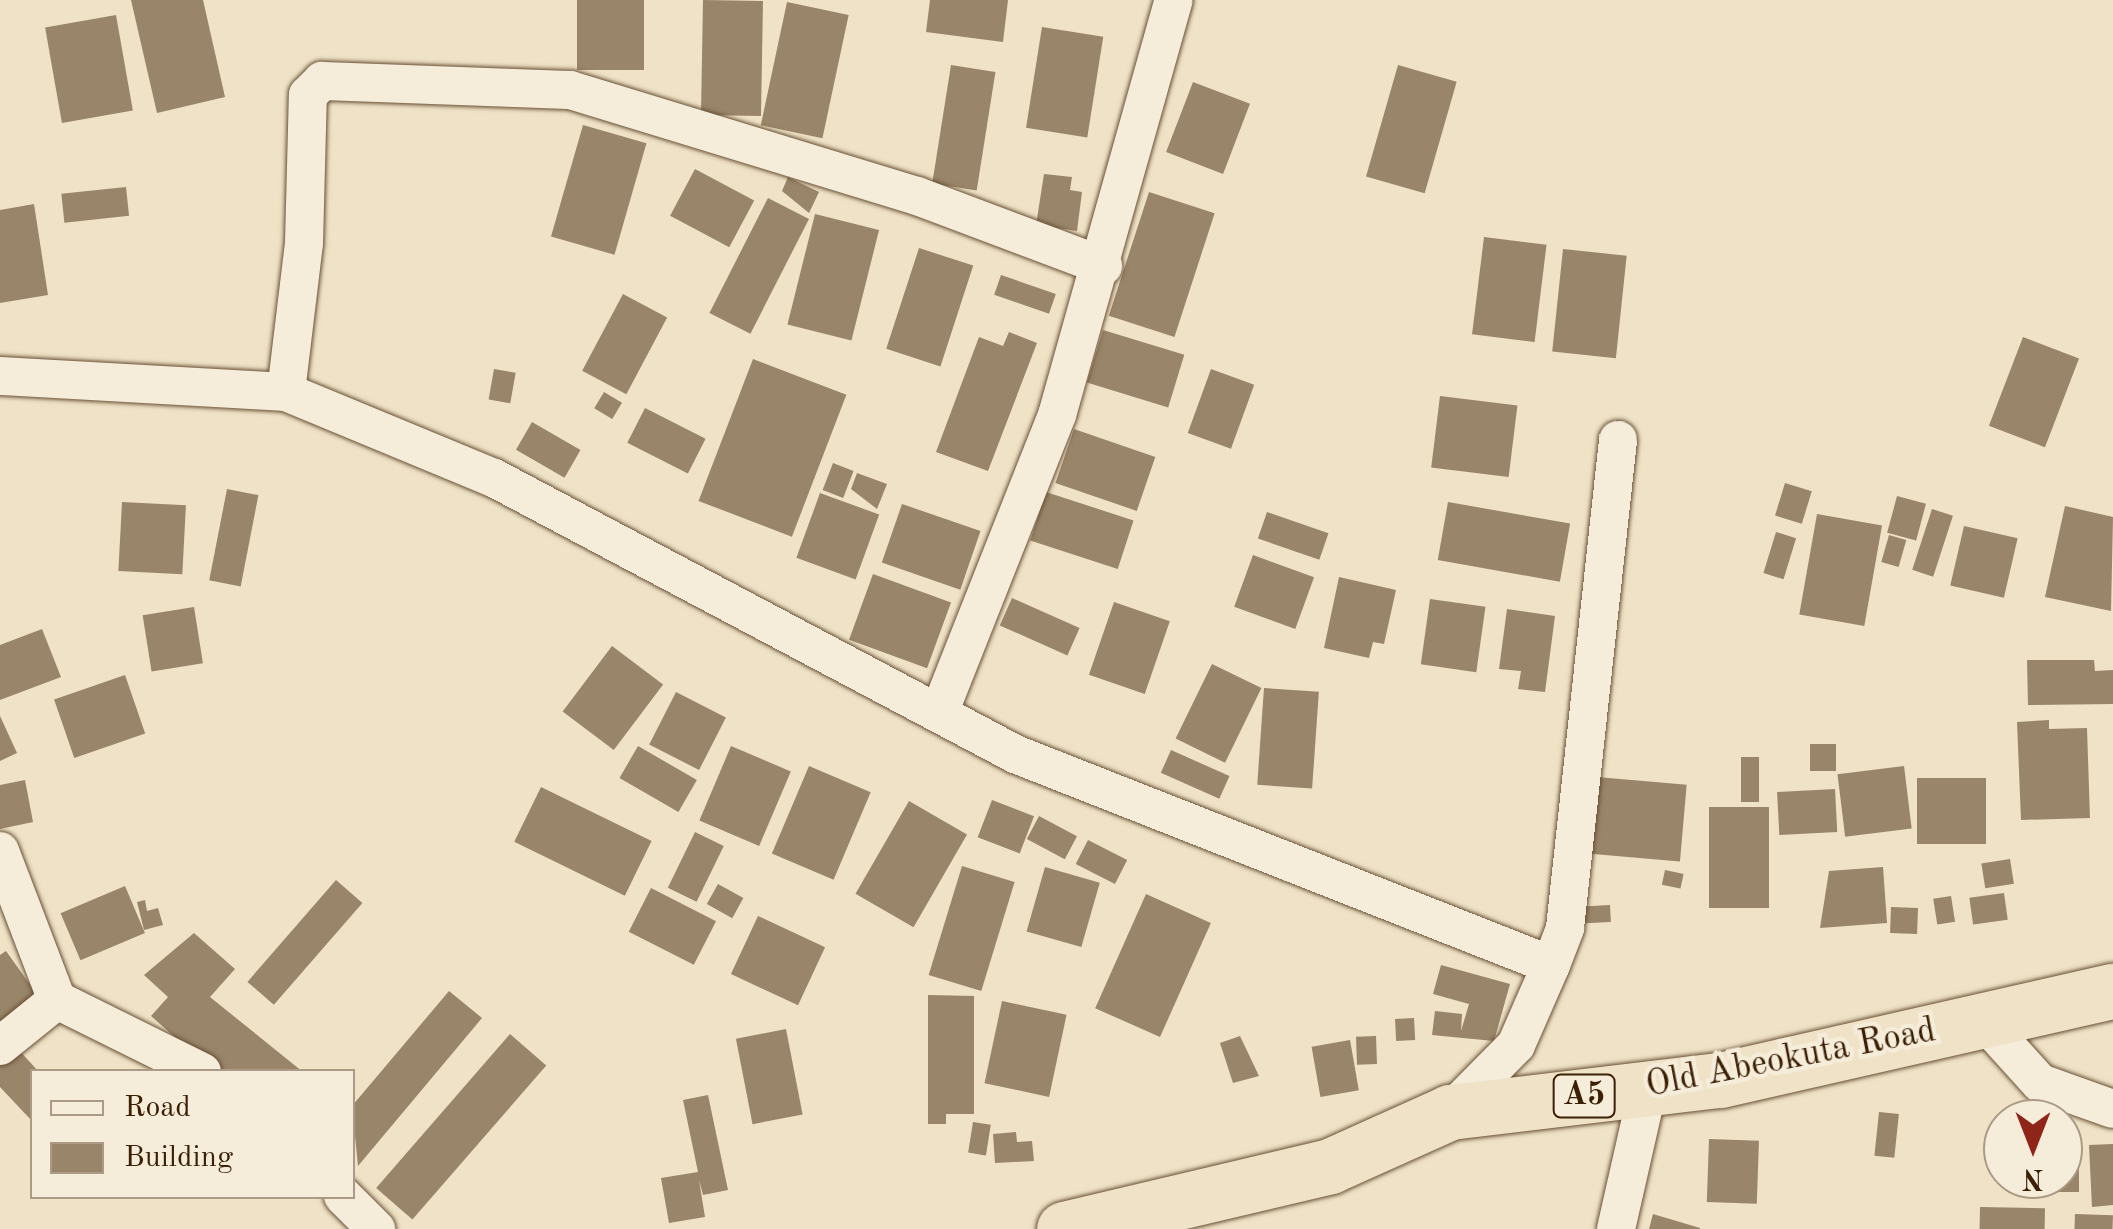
<!DOCTYPE html>
<style>
body{margin:0}
#map{position:relative;width:2113px;height:1229px;overflow:hidden;background:#efe2c6;font-family:"Old Standard TT",serif}
div>[style]{position:absolute}
.building>*{inset:0;background:#998569;transform-origin:0 0}
.roads{filter:drop-shadow(0 0 2px #685035) drop-shadow(0 0 2px #685035)}
.minor>*{height:38px;margin:-19px;padding:0 19px;transform-origin:19px;border-radius:19px;background:#f5ecda}
.trunk>*{height:55px;margin:-27.5px;padding:0 27.5px;transform-origin:27.5px;border-radius:27.5px;background:#efe2c6}
span{translate:-50% -50%;white-space:nowrap;text-align:center;line-height:1.15;-webkit-text-stroke:9px #f5ecda;paint-order:stroke}
.shield-label span{padding:2px 8px;background:#f5ecda;border:2px solid;border-radius:8px;-webkit-text-stroke-width:0}
.shield-label{font-size:32px;color:#3b2005;font-weight:700}
.street-label{font-size:35px;color:#3b2005}
.legend{position:absolute;left:30px;top:1069px;width:325px;height:130px;box-sizing:border-box;background:#f5ecda;border:2px solid #ab9a85;margin:0;padding:12px 18px;list-style:none;font-size:30px;color:#3b2005}
.legend li{display:flex;align-items:center;gap:20px;height:50px}
.legend b{width:50px;border:2px solid #ab9a85}
.north{position:absolute;left:1983px;top:1099px;width:100px;height:100px;box-sizing:border-box;background:#f5ecda;border:2px solid #ab9a85;border-radius:50%;rotate:180deg;font-size:28px;font-weight:700;line-height:40px;text-align:center;color:#3b2005}
.north::after{content:'';display:block;margin:auto;width:35px;height:45px;background:#8f2418;clip-path:polygon(50% 0,100% 100%,50% 72%,0 100%)}
</style>
<div id="map">
<div class="building">
<i style="clip-path:polygon(131px 0,203px 0,225px 97px,157px 113px)"></i>
<i style="left:577px;top:0;width:67px;height:70px"></i>
<i style="left:703px;top:0;width:60px;height:115px;rotate:1deg"></i>
<i style="clip-path:polygon(930px 0,1008px 0,1003px 42px,926px 32px)"></i>
<i style="left:787px;top:2px;width:63px;height:126px;rotate:12deg"></i>
<i style="left:116px;top:15px;width:97px;height:72px;rotate:80deg"></i>
<i style="left:1042px;top:27px;width:62px;height:102px;rotate:9deg"></i>
<i style="left:951px;top:65px;width:45px;height:120px;rotate:9deg"></i>
<i style="left:1398px;top:65px;width:61px;height:116px;rotate:16deg"></i>
<i style="left:1193px;top:82px;width:61px;height:75px;rotate:21deg"></i>
<i style="left:583px;top:125px;width:66px;height:116px;rotate:16deg"></i>
<i style="left:695px;top:169px;width:67px;height:53px;rotate:28deg"></i>
<i style="clip-path:polygon(1044px 174px,1072px 177px,1070px 190px,1082px 192px,1077px 231px,1036px 225px)"></i>
<i style="clip-path:polygon(788px 177px,819px 192px,809px 213px,782px 191px)"></i>
<i style="left:126px;top:187px;width:29px;height:65px;rotate:84deg"></i>
<i style="left:1149px;top:192px;width:69px;height:130px;rotate:18deg"></i>
<i style="left:768px;top:198px;width:46px;height:129px;rotate:27deg"></i>
<i style="clip-path:polygon(34px 204px,48px 295px,0 303px,0 210px)"></i>
<i style="left:815px;top:214px;width:66px;height:114px;rotate:14deg"></i>
<i style="left:1484px;top:237px;width:63px;height:98px;rotate:7deg"></i>
<i style="left:919px;top:248px;width:57px;height:106px;rotate:18deg"></i>
<i style="left:1563px;top:249px;width:64px;height:103px;rotate:6deg"></i>
<i style="left:1001px;top:275px;width:58px;height:21px;rotate:19deg"></i>
<i style="left:623px;top:294px;width:50px;height:87px;rotate:28deg"></i>
<i style="left:1103px;top:330px;width:85px;height:55px;rotate:17deg"></i>
<i style="clip-path:polygon(1009px 332px,1037px 343px,988px 471px,936px 452px,979px 337px,1003px 346px)"></i>
<i style="left:2023px;top:337px;width:60px;height:95px;rotate:21deg"></i>
<i style="left:753px;top:359px;width:100px;height:152px;rotate:21deg"></i>
<i style="left:494px;top:369px;width:22px;height:31px;rotate:10deg"></i>
<i style="left:1211px;top:369px;width:46px;height:68px;rotate:20deg"></i>
<i style="left:604px;top:392px;width:21px;height:19px;rotate:31deg"></i>
<i style="left:1440px;top:396px;width:78px;height:72px;rotate:7deg"></i>
<i style="left:645px;top:408px;width:68px;height:39px;rotate:27deg"></i>
<i style="left:532px;top:422px;width:56px;height:32px;rotate:30deg"></i>
<i style="left:1074px;top:429px;width:86px;height:57px;rotate:19deg"></i>
<i style="left:833px;top:463px;width:22px;height:29px;rotate:21deg"></i>
<i style="clip-path:polygon(857px 473px,887px 484px,877px 509px,851px 489px)"></i>
<i style="left:1785px;top:483px;width:28px;height:34px;rotate:17deg"></i>
<i style="left:227px;top:489px;width:32px;height:93px;rotate:11deg"></i>
<i style="left:1046px;top:492px;width:92px;height:51px;rotate:18deg"></i>
<i style="left:820px;top:493px;width:63px;height:69px;rotate:20deg"></i>
<i style="left:1897px;top:496px;width:30px;height:38px;rotate:15deg"></i>
<i style="left:122px;top:502px;width:64px;height:69px;rotate:3deg"></i>
<i style="left:1448px;top:502px;width:124px;height:59px;rotate:10deg"></i>
<i style="left:902px;top:504px;width:83px;height:62px;rotate:19deg"></i>
<i style="clip-path:polygon(2065px 506px,2113px 517px,2111px 611px,2045px 597px)"></i>
<i style="left:1932px;top:509px;width:22px;height:64px;rotate:18deg"></i>
<i style="left:1267px;top:512px;width:65px;height:28px;rotate:19deg"></i>
<i style="left:1817px;top:514px;width:66px;height:102px;rotate:10deg"></i>
<i style="left:1964px;top:526px;width:55px;height:61px;rotate:13deg"></i>
<i style="left:1776px;top:532px;width:21px;height:43px;rotate:17deg"></i>
<i style="left:1889px;top:535px;width:18px;height:28px;rotate:16deg"></i>
<i style="left:1253px;top:555px;width:65px;height:55px;rotate:20deg"></i>
<i style="left:873px;top:574px;width:83px;height:70px;rotate:20deg"></i>
<i style="clip-path:polygon(1339px 577px,1396px 590px,1384px 644px,1373px 642px,1369px 658px,1324px 648px)"></i>
<i style="left:1012px;top:598px;width:74px;height:30px;rotate:24deg"></i>
<i style="left:1430px;top:599px;width:56px;height:66px;rotate:8deg"></i>
<i style="left:1114px;top:602px;width:59px;height:77px;rotate:19deg"></i>
<i style="left:194px;top:607px;width:57px;height:52px;rotate:81deg"></i>
<i style="clip-path:polygon(1507px 609px,1555px 616px,1545px 692px,1518px 689px,1521px 671px,1499px 669px)"></i>
<i style="clip-path:polygon(42px 629px,61px 677px,0 700px,0 645px)"></i>
<i style="left:612px;top:646px;width:64px;height:82px;rotate:37deg"></i>
<i style="clip-path:polygon(2027px 660px,2094px 660px,2095px 671px,2113px 670px,2113px 704px,2028px 705px)"></i>
<i style="left:1212px;top:664px;width:55px;height:83px;rotate:26deg"></i>
<i style="left:125px;top:675px;width:62px;height:75px;rotate:71deg"></i>
<i style="left:1264px;top:688px;width:55px;height:97px;rotate:4deg"></i>
<i style="left:676px;top:692px;width:56px;height:59px;rotate:27deg"></i>
<i style="clip-path:polygon(0 716px,17px 753px,0 761px)"></i>
<i style="clip-path:polygon(2049px 720px,2049px 729px,2087px 728px,2090px 818px,2021px 820px,2017px 722px)"></i>
<i style="left:1810px;top:744px;width:26px;height:27px"></i>
<i style="left:638px;top:746px;width:68px;height:37px;rotate:30deg"></i>
<i style="left:731px;top:746px;width:65px;height:81px;rotate:23deg"></i>
<i style="left:1171px;top:750px;width:64px;height:25px;rotate:24deg"></i>
<i style="left:1741px;top:757px;width:18px;height:45px"></i>
<i style="left:809px;top:766px;width:67px;height:95px;rotate:23deg"></i>
<i style="left:1904px;top:766px;width:63px;height:67px;rotate:83deg"></i>
<i style="left:1597px;top:777px;width:90px;height:77px;rotate:5deg"></i>
<i style="left:1986px;top:778px;width:66px;height:69px;rotate:90deg"></i>
<i style="clip-path:polygon(25px 780px,33px 822px,0 829px,0 785px)"></i>
<i style="left:541px;top:787px;width:123px;height:61px;rotate:26deg"></i>
<i style="left:1835px;top:789px;width:43px;height:58px;rotate:87deg"></i>
<i style="left:992px;top:800px;width:45px;height:40px;rotate:21deg"></i>
<i style="left:909px;top:801px;width:67px;height:107px;rotate:30deg"></i>
<i style="left:1709px;top:807px;width:60px;height:101px"></i>
<i style="left:1039px;top:816px;width:43px;height:26px;rotate:28deg"></i>
<i style="left:695px;top:832px;width:32px;height:62px;rotate:26deg"></i>
<i style="left:1088px;top:840px;width:44px;height:27px;rotate:27deg"></i>
<i style="left:2010px;top:859px;width:25px;height:29px;rotate:81deg"></i>
<i style="left:962px;top:866px;width:55px;height:114px;rotate:17deg"></i>
<i style="left:1045px;top:867px;width:57px;height:67px;rotate:16deg"></i>
<i style="clip-path:polygon(1883px 867px,1887px 923px,1820px 928px,1829px 871px)"></i>
<i style="left:1665px;top:870px;width:19px;height:15px;rotate:12deg"></i>
<i style="left:336px;top:880px;width:35px;height:135px;rotate:41deg"></i>
<i style="left:718px;top:884px;width:29px;height:23px;rotate:29deg"></i>
<i style="left:125px;top:886px;width:51px;height:70px;rotate:67deg"></i>
<i style="left:651px;top:888px;width:73px;height:49px;rotate:27deg"></i>
<i style="left:2004px;top:893px;width:27px;height:35px;rotate:82deg"></i>
<i style="left:1146px;top:894px;width:71px;height:125px;rotate:24deg"></i>
<i style="left:1951px;top:896px;width:26px;height:18px;rotate:81deg"></i>
<i style="clip-path:polygon(145px 900px,147px 911px,158px 908px,163px 925px,144px 930px,137px 902px)"></i>
<i style="left:1610px;top:905px;width:17px;height:36px;rotate:87deg"></i>
<i style="left:1891px;top:907px;width:27px;height:26px;rotate:2deg"></i>
<i style="left:758px;top:916px;width:74px;height:64px;rotate:25deg"></i>
<i style="clip-path:polygon(194px 933px,235px 969px,210px 997px,303px 1072px,214px 1072px,151px 1016px,168px 997px,144px 975px)"></i>
<i style="clip-path:polygon(6px 951px,41px 1000px,0 1029px,0 955px)"></i>
<i style="clip-path:polygon(1441px 965px,1510px 984px,1494px 1041px,1432px 1035px,1435px 1011px,1462px 1014px,1461px 1031px,1469px 1004px,1433px 994px)"></i>
<i style="clip-path:polygon(449px 991px,482px 1018px,358px 1166px,352px 1106px)"></i>
<i style="clip-path:polygon(928px 995px,974px 996px,974px 1114px,946px 1114px,946px 1124px,928px 1124px)"></i>
<i style="left:1002px;top:1001px;width:66px;height:84px;rotate:12deg"></i>
<i style="left:1414px;top:1018px;width:22px;height:19px;rotate:87deg"></i>
<i style="left:786px;top:1029px;width:87px;height:51px;rotate:79deg"></i>
<i style="left:510px;top:1034px;width:48px;height:204px;rotate:41deg"></i>
<i style="clip-path:polygon(1240px 1036px,1259px 1076px,1233px 1083px,1220px 1043px)"></i>
<i style="left:1376px;top:1036px;width:28px;height:20px;rotate:88deg"></i>
<i style="left:1350px;top:1040px;width:51px;height:39px;rotate:80deg"></i>
<i style="clip-path:polygon(17px 1048px,39px 1072px,32px 1121px,0 1087px,0 1064px)"></i>
<i style="clip-path:polygon(708px 1095px,728px 1190px,703px 1195px,699px 1180px,705px 1217px,669px 1223px,661px 1178px,698px 1172px,683px 1100px)"></i>
<i style="left:1879px;top:1112px;width:20px;height:44px;rotate:6deg"></i>
<i style="left:973px;top:1122px;width:18px;height:31px;rotate:9deg"></i>
<i style="clip-path:polygon(1016px 1132px,1017px 1142px,1032px 1141px,1034px 1161px,995px 1163px,993px 1134px)"></i>
<i style="clip-path:polygon(1993px 1134px,2003px 1134px,2003px 1170px,1991px 1170px)"></i>
<i style="left:1709px;top:1139px;width:50px;height:63px;rotate:2deg"></i>
<i style="clip-path:polygon(2063px 1139px,2079px 1139px,2079px 1192px,2049px 1192px,2048px 1179px,2063px 1179px)"></i>
<i style="clip-path:polygon(2113px 1144px,2113px 1205px,2092px 1207px,2089px 1145px)"></i>
<i style="left:1980px;top:1207px;width:65px;height:22px;rotate:1deg"></i>
<i style="clip-path:polygon(1653px 1214px,1700px 1228px,1700px 1229px,1649px 1229px)"></i>
<i style="left:2075px;top:1214px;width:38px;height:15px;rotate:2deg"></i>
</div>
<div class="roads">
<div class="minor">
<i style="left:0;top:376px;width:286px;rotate:3.2deg"></i>
<i style="left:286px;top:392px;width:225px;rotate:22.5deg"></i>
<i style="left:494px;top:478px;width:590px;rotate:27.91deg"></i>
<i style="left:1015px;top:754px;width:576px;rotate:21.49deg"></i>
<i style="left:1551px;top:965px;width:87px;rotate:113.6deg"></i>
<i style="left:1516px;top:1045px;width:94px;rotate:134.6deg"></i>
<i style="left:286px;top:392px;width:150px;rotate:-83.1deg"></i>
<i style="left:304px;top:243px;width:148px;rotate:-88.5deg"></i>
<i style="left:308px;top:95px;width:20px;rotate:-45deg"></i>
<i style="left:322px;top:81px;width:248px;rotate:2.1deg"></i>
<i style="left:570px;top:90px;width:363px;rotate:17deg"></i>
<i style="left:917px;top:196px;width:199px;rotate:20.6deg"></i>
<i style="left:939px;top:713px;width:321px;rotate:-68.4deg"></i>
<i style="left:1057px;top:415px;width:431px;rotate:-74.3deg"></i>
<i style="left:0;top:851px;width:160px;rotate:69.1deg"></i>
<i style="left:57px;top:1000px;width:162px;rotate:26.4deg"></i>
<i style="left:1551px;top:965px;width:40px;rotate:-69deg"></i>
<i style="left:1565px;top:928px;width:491px;rotate:-83.8deg"></i>
<i style="left:1983px;top:1020px;width:85px;rotate:47.9deg"></i>
<i style="left:2040px;top:1083px;width:77px;rotate:19.6deg"></i>
<i style="left:0;top:1046px;width:73px;rotate:-38.9deg"></i>
<i style="left:343px;top:1196px;width:47px;rotate:45deg"></i>
<i style="left:1616px;top:1229px;width:145px;rotate:-77.2deg"></i>
</div>
<div class="trunk">
<i style="left:1064px;top:1229px;width:273px;rotate:-13.3deg"></i>
<i style="left:1330px;top:1166px;width:132px;rotate:-24.2deg"></i>
<i style="left:1450px;top:1112px;width:272px;rotate:-6.8deg"></i>
<i style="left:1720px;top:1080px;width:403px;rotate:-12.8deg"></i>
</div>
</div>
<div class="shield-label">
<span style="left:1584px;top:1096px">A5</span>
</div>
<div class="street-label">
<span style="left:1791px;top:1059px;rotate:-11deg">Old Abeokuta Road</span>
</div>
<ul class="legend">
<li><b style="height:12px;background:#f5ecda"></b>Road</li>
<li><b style="height:28px;background:#998569"></b>Building</li>
</ul>
<div class="north">N</div>
</div>
